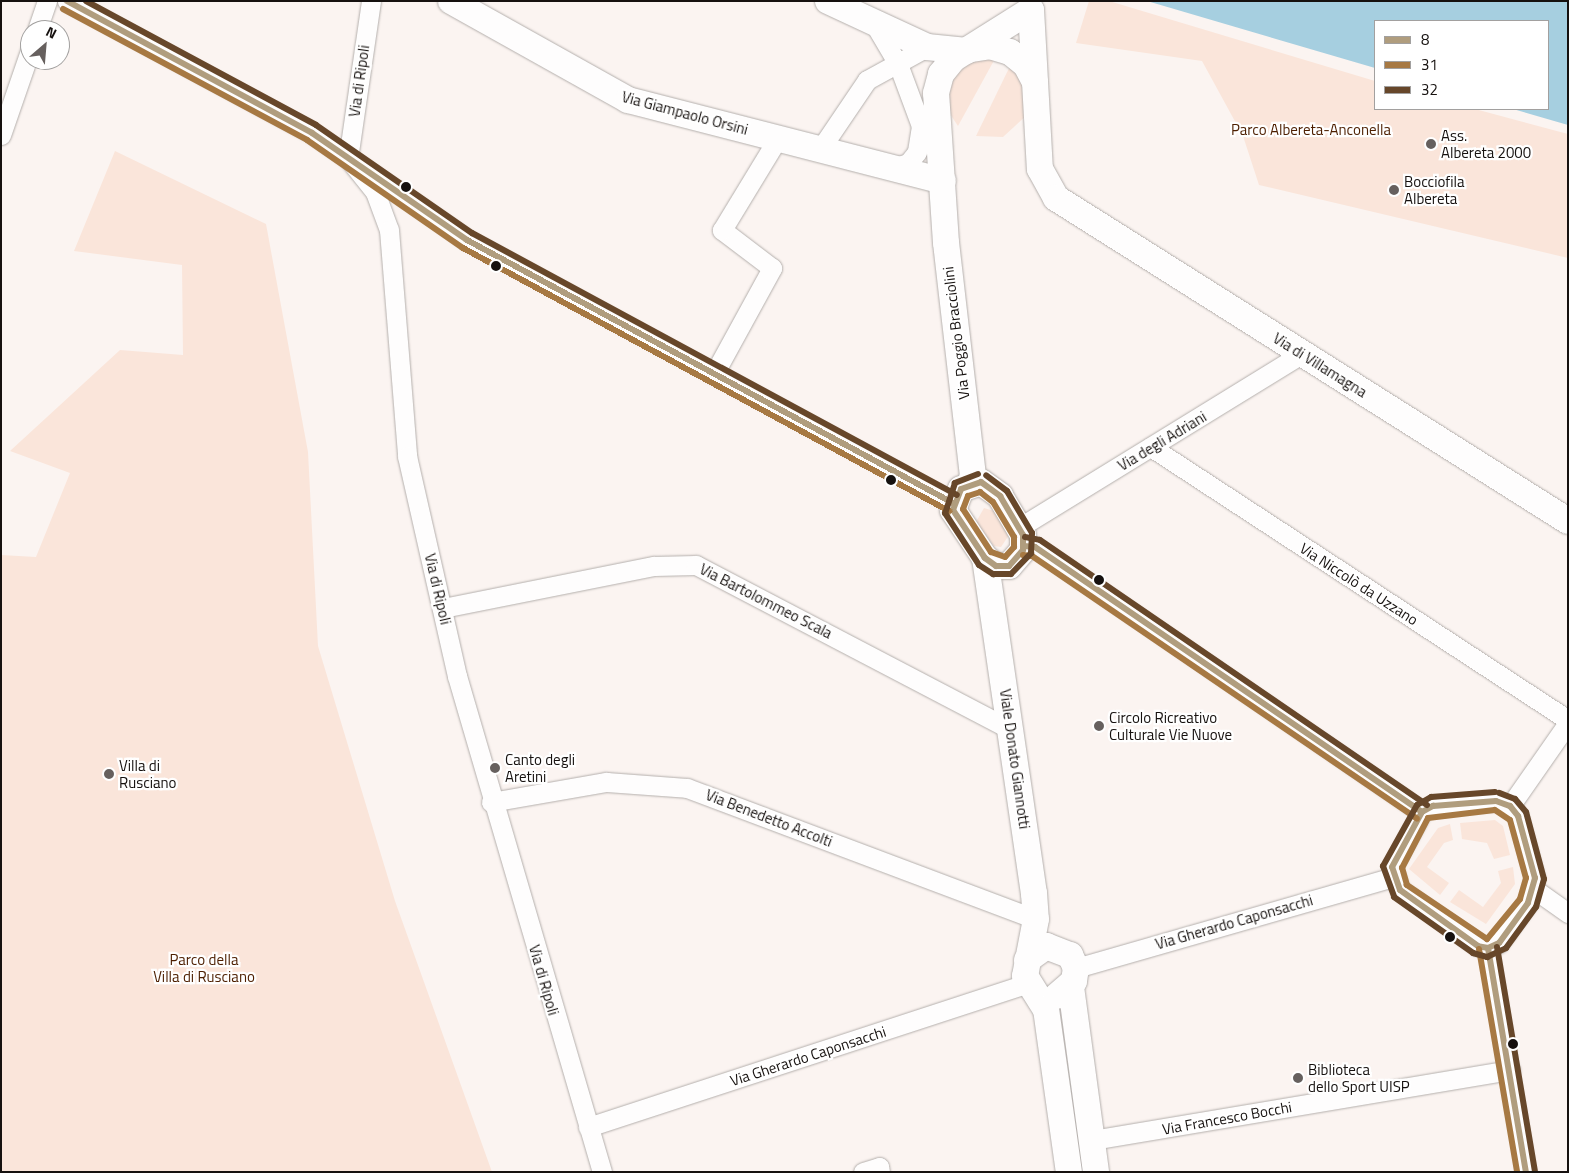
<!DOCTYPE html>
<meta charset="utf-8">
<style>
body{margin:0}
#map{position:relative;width:1569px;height:1173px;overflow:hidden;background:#fbf4f1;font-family:"Titillium Web",sans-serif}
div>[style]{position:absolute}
.green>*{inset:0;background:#fae5da}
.water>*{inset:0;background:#a6cfe0}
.roads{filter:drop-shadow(0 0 1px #b4afac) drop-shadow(0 0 1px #b4afac)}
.street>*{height:19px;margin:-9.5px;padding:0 9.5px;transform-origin:9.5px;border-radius:9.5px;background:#fefdfd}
.secondary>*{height:26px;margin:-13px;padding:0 13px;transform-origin:13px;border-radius:13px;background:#fefdfd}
.bus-1>*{height:6px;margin:-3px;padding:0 3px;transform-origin:3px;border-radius:3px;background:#b09d7e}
.bus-2>*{height:6px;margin:-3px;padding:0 3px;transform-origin:3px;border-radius:3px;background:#a77943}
.bus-3>*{height:6px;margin:-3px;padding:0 3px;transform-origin:3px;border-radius:3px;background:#67472a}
.dots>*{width:14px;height:14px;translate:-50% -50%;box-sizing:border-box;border:2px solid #fff;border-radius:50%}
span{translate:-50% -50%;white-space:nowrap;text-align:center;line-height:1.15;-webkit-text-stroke:4.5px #fff;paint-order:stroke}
.street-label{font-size:15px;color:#16110f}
.park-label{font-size:15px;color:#4d1f00}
.poi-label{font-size:15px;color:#16110f}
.left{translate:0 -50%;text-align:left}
.frame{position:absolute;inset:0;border:2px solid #16110f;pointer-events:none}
.legend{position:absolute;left:1374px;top:20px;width:175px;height:90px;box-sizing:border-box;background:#fff;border:1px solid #a2a09f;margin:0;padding:6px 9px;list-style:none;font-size:15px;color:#16110f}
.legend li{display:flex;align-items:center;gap:10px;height:25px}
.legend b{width:25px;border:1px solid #a2a09f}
.north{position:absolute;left:20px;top:20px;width:50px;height:50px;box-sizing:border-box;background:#fff;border:1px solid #a2a09f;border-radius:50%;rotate:27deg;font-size:14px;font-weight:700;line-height:20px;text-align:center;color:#16110f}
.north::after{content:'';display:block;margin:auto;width:18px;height:22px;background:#66605e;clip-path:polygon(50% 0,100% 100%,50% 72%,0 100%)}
</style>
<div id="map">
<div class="green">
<i style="clip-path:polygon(1089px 1px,1109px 1px,1375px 81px,1375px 109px,1475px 109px,1568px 134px,1568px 258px,1259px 185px,1243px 136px,1202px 61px,1076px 43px)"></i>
<i style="clip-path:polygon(997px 55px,958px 126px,948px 111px,946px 95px,960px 65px)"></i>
<i style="clip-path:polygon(1012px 62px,1020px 68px,1027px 115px,1003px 137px,976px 136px)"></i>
<i style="clip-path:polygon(115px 151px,266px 224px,308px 452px,318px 646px,395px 901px,492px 1172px,1px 1172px,1px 555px,36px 557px,70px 473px,10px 451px,120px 350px,183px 355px,182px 265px,74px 251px)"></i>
<i style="clip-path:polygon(984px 508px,994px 511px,1009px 535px,1001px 547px,994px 546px,976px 522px)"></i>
<i style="clip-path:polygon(1495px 820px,1503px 826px,1510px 855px,1494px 859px,1487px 843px,1462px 839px,1460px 823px)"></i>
<i style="clip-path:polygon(1450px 824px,1453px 840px,1444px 843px,1427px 867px,1449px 883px,1440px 895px,1409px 869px,1438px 828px)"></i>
<i style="clip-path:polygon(1513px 867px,1515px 884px,1486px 924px,1450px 902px,1459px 890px,1483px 907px,1501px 883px,1498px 871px)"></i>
</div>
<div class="water">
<i style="clip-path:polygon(1147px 1px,1568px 1px,1568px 125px,1513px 109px,1548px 109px,1548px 21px,1375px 21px,1375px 68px)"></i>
</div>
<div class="roads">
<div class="street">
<i style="left:67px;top:1px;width:278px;rotate:28.3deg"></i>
<i style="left:312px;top:133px;width:188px;rotate:34.6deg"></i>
<i style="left:467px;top:240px;width:553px;rotate:28.42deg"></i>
<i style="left:371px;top:1px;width:159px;rotate:98.3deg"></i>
<i style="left:348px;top:158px;width:43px;rotate:51.5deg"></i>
<i style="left:375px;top:192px;width:40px;rotate:69.8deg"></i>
<i style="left:389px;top:230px;width:227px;rotate:85.4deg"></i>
<i style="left:407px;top:456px;width:226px;rotate:77.2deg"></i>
<i style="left:457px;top:676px;width:517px;rotate:73.7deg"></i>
<i style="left:875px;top:25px;width:45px;rotate:59.5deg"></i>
<i style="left:898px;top:64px;width:66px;rotate:69.6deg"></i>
<i style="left:921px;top:126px;width:26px;rotate:99deg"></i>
<i style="left:917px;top:152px;width:14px;rotate:129deg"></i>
<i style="left:908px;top:163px;width:16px;rotate:162deg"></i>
<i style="left:37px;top:30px;width:31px;rotate:-71deg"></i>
<i style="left:1px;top:135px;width:89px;rotate:-71deg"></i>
<i style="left:821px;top:148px;width:82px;rotate:-55.9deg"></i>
<i style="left:867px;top:80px;width:68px;rotate:-28.8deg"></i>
<i style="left:714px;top:374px;width:121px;rotate:-61.3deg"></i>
<i style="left:772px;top:268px;width:63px;rotate:-142.8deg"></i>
<i style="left:722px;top:230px;width:108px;rotate:-58.7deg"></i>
<i style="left:1151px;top:447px;width:498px;rotate:33.2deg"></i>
<i style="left:1020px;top:527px;width:332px;rotate:-31.6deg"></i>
<i style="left:1024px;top:546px;width:11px;rotate:5deg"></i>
<i style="left:1035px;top:547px;width:469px;rotate:34.4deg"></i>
<i style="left:443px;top:608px;width:215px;rotate:-11.3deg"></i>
<i style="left:654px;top:566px;width:42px;rotate:-1.4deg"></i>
<i style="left:696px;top:565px;width:356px;rotate:27.6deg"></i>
<i style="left:1496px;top:801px;width:15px;rotate:20deg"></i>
<i style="left:1510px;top:806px;width:13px;rotate:51deg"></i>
<i style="left:1518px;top:816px;width:64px;rotate:74.7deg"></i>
<i style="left:1535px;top:878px;width:26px;rotate:106deg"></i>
<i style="left:1528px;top:903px;width:49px;rotate:125.9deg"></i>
<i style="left:1499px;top:943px;width:12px;rotate:156deg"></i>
<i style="left:1488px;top:948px;width:10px;rotate:-169deg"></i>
<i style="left:1478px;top:946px;width:96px;rotate:-144.3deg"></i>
<i style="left:1400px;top:890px;width:24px;rotate:-109deg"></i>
<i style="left:1392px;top:867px;width:63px;rotate:-61.4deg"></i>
<i style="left:1422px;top:812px;width:13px;rotate:-29deg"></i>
<i style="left:1433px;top:806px;width:63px;rotate:-4.5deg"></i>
<i style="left:491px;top:802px;width:117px;rotate:-9.9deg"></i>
<i style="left:606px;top:782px;width:81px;rotate:4.2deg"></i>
<i style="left:687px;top:788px;width:373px;rotate:20.6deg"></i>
<i style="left:1510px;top:806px;width:101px;rotate:-55.1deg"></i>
<i style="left:1534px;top:889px;width:42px;rotate:35.2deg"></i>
<i style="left:1488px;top:948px;width:227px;rotate:80.4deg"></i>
<i style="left:1076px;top:968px;width:330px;rotate:-16deg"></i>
<i style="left:588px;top:1127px;width:463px;rotate:-18.1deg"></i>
<i style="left:1092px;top:1140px;width:424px;rotate:-9.5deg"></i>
<i style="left:863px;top:1172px;width:17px;rotate:-17deg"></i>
<i style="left:879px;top:1167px;width:5px;rotate:79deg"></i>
</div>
<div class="secondary">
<i style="left:451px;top:1px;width:203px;rotate:29.2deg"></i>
<i style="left:628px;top:100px;width:325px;rotate:14.4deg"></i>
<i style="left:828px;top:1px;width:109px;rotate:24.9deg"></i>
<i style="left:927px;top:47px;width:40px;rotate:5.7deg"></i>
<i style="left:972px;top:49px;width:18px;rotate:-9deg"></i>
<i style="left:990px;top:46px;width:21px;rotate:17deg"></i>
<i style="left:1010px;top:52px;width:21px;rotate:39deg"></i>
<i style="left:1026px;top:65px;width:19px;rotate:62deg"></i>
<i style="left:981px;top:482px;width:24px;rotate:36deg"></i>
<i style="left:1000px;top:496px;width:45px;rotate:59.5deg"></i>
<i style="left:1023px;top:535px;width:15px;rotate:90deg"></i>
<i style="left:1023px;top:550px;width:21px;rotate:131deg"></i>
<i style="left:1009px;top:566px;width:13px;rotate:180deg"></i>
<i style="left:996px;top:566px;width:14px;rotate:-144deg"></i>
<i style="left:985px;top:558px;width:58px;rotate:-123.7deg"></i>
<i style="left:953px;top:510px;width:22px;rotate:-69deg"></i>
<i style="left:961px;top:489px;width:21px;rotate:-19deg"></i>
<i style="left:970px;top:484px;width:9px;rotate:-69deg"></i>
<i style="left:973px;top:476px;width:235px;rotate:-96.6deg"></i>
<i style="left:946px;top:243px;width:150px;rotate:-93.8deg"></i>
<i style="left:936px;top:93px;width:20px;rotate:-75deg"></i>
<i style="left:941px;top:74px;width:19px;rotate:-51deg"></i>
<i style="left:953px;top:59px;width:92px;rotate:-32.1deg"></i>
<i style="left:1031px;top:10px;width:159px;rotate:86.8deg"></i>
<i style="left:1040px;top:169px;width:33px;rotate:61deg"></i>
<i style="left:1056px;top:198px;width:605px;rotate:32.25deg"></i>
<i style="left:985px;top:558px;width:339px;rotate:81.7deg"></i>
<i style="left:1034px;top:893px;width:26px;rotate:86deg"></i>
<i style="left:1036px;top:919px;width:58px;rotate:100.9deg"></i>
<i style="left:1025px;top:976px;width:39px;rotate:58deg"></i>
<i style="left:1046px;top:1009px;width:165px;rotate:82deg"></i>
<i style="left:1027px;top:960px;width:24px;rotate:-36deg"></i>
<i style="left:1046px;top:946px;width:26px;rotate:21deg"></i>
<i style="left:1070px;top:955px;width:14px;rotate:65deg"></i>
<i style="left:1076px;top:968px;width:13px;rotate:99deg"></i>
<i style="left:1074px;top:981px;width:23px;rotate:139deg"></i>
<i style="left:1071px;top:987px;width:187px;rotate:82.3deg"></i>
</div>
</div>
<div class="bus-1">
<i style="left:67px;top:1px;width:278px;rotate:28.3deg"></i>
<i style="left:312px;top:133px;width:188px;rotate:34.6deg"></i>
<i style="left:467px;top:240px;width:553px;rotate:28.42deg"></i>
<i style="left:981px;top:482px;width:24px;rotate:36deg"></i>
<i style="left:1000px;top:496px;width:45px;rotate:59.5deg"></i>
<i style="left:1023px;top:535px;width:15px;rotate:90deg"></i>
<i style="left:1023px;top:550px;width:21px;rotate:131deg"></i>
<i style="left:1009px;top:566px;width:13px;rotate:180deg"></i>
<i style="left:996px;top:566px;width:14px;rotate:-144deg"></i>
<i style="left:985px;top:558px;width:58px;rotate:-123.7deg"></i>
<i style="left:953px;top:510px;width:22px;rotate:-69deg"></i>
<i style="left:961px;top:489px;width:21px;rotate:-19deg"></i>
<i style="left:1024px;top:546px;width:11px;rotate:5deg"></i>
<i style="left:1035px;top:547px;width:469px;rotate:34.4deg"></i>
<i style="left:1496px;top:801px;width:15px;rotate:20deg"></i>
<i style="left:1510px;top:806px;width:13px;rotate:51deg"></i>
<i style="left:1518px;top:816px;width:64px;rotate:74.7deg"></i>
<i style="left:1535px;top:878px;width:26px;rotate:106deg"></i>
<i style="left:1528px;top:903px;width:49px;rotate:125.9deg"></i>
<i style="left:1499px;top:943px;width:12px;rotate:156deg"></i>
<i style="left:1488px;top:948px;width:10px;rotate:-169deg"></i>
<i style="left:1478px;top:946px;width:96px;rotate:-144.3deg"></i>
<i style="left:1400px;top:890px;width:24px;rotate:-109deg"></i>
<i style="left:1392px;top:867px;width:63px;rotate:-61.4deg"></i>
<i style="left:1422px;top:812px;width:13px;rotate:-29deg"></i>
<i style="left:1433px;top:806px;width:63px;rotate:-4.5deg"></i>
<i style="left:1488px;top:948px;width:227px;rotate:80.4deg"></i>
</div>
<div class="bus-2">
<i style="left:63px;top:9px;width:277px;rotate:28.2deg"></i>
<i style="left:307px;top:140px;width:190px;rotate:34.7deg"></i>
<i style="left:463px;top:248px;width:553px;rotate:28.42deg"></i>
<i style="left:980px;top:492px;width:16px;rotate:38deg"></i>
<i style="left:993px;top:502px;width:41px;rotate:59deg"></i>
<i style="left:1014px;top:537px;width:10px;rotate:90deg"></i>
<i style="left:1014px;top:547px;width:13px;rotate:132deg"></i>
<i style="left:1005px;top:557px;width:15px;rotate:-160deg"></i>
<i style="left:991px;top:552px;width:51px;rotate:-123.1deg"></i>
<i style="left:963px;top:509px;width:14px;rotate:-69deg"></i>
<i style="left:968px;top:496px;width:13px;rotate:-18deg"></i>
<i style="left:1023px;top:555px;width:9px;rotate:6deg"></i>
<i style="left:1032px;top:556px;width:466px;rotate:34.3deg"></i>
<i style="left:1495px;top:810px;width:18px;rotate:34deg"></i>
<i style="left:1510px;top:820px;width:60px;rotate:74.6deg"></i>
<i style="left:1526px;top:878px;width:22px;rotate:106deg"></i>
<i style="left:1520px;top:899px;width:52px;rotate:129.5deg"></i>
<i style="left:1487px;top:939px;width:97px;rotate:-146deg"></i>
<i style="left:1407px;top:885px;width:18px;rotate:-106deg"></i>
<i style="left:1402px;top:868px;width:56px;rotate:-62.5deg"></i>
<i style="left:1428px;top:818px;width:67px;rotate:-6.8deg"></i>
<i style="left:1479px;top:949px;width:226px;rotate:80.3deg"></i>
</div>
<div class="bus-3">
<i style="left:86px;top:1px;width:261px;rotate:28.3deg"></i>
<i style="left:316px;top:125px;width:190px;rotate:34.7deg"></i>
<i style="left:472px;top:233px;width:551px;rotate:28.38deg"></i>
<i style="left:978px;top:474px;width:25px;rotate:159deg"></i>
<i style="left:955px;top:483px;width:32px;rotate:108deg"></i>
<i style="left:945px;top:513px;width:62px;rotate:56.8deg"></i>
<i style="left:979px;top:565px;width:17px;rotate:33deg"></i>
<i style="left:993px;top:574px;width:18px"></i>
<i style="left:1011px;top:574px;width:29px;rotate:-46deg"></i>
<i style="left:1031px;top:553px;width:20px;rotate:-87deg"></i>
<i style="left:1032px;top:533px;width:49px;rotate:-120.8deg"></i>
<i style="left:1007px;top:491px;width:26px;rotate:-143deg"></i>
<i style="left:1025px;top:537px;width:15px;rotate:11deg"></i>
<i style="left:1040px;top:540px;width:469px;rotate:34.4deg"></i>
<i style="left:1495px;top:792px;width:64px;rotate:175.5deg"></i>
<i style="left:1431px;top:797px;width:16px;rotate:150deg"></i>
<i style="left:1417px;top:805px;width:70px;rotate:119.1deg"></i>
<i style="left:1383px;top:866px;width:33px;rotate:70deg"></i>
<i style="left:1394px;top:897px;width:97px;rotate:35.3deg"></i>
<i style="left:1473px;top:953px;width:15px;rotate:16deg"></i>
<i style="left:1487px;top:957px;width:21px;rotate:-25deg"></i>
<i style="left:1506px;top:948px;width:51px;rotate:-53.8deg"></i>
<i style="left:1536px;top:907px;width:29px;rotate:-74deg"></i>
<i style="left:1544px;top:879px;width:69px;rotate:-105deg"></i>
<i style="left:1526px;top:812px;width:17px;rotate:-130deg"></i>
<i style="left:1515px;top:799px;width:17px;rotate:-159deg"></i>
<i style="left:1497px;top:947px;width:227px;rotate:80.4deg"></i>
</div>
<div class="dots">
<i style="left:1431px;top:144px;background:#66605e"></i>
<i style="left:406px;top:187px;background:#16110f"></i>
<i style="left:1394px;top:190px;background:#66605e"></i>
<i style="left:496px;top:266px;background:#16110f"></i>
<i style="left:891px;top:480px;background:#16110f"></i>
<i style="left:1099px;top:580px;background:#16110f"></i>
<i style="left:1099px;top:726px;background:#66605e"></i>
<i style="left:495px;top:768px;background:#66605e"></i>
<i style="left:109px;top:774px;background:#66605e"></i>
<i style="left:1450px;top:937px;background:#16110f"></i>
<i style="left:1513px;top:1044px;background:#16110f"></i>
<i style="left:1298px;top:1078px;background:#66605e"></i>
</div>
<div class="street-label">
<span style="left:359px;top:81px;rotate:-82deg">Via di Ripoli</span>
<span style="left:685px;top:113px;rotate:15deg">Via Giampaolo Orsini</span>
<span style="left:956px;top:333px;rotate:-97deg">Via Poggio Bracciolini</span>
<span style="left:1320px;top:365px;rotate:32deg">Via di Villamagna</span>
<span style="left:1162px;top:441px;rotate:-31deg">Via degli Adriani</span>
<span style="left:1359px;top:584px;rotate:33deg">Via Niccolò da Uzzano</span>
<span style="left:438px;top:589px;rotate:77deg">Via di Ripoli</span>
<span style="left:766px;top:601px;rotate:27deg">Via Bartolommeo Scala</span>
<span style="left:1015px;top:759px;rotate:82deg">Viale Donato Giannotti</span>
<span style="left:769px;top:818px;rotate:21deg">Via Benedetto Accolti</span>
<span style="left:1234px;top:922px;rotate:-16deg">Via Gherardo Caponsacchi</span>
<span style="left:544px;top:980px;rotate:74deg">Via di Ripoli</span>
<span style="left:808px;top:1056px;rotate:-18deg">Via Gherardo Caponsacchi</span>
<span style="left:1227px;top:1118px;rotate:-10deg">Via Francesco Bocchi</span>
</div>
<div class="park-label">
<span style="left:1311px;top:130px">Parco Albereta-Anconella</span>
<span style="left:204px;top:968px">Parco della<br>Villa di Rusciano</span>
</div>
<div class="poi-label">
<span class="left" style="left:1441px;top:144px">Ass.<br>Albereta 2000</span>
<span class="left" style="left:1404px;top:190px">Bocciofila<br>Albereta</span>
<span class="left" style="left:1109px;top:726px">Circolo Ricreativo<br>Culturale Vie Nuove</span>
<span class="left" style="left:505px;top:768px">Canto degli<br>Aretini</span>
<span class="left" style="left:119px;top:774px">Villa di<br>Rusciano</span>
<span class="left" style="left:1308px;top:1078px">Biblioteca<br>dello Sport UISP</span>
</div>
<div class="frame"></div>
<ul class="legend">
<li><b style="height:6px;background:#b09d7e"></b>8</li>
<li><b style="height:6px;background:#a77943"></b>31</li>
<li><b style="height:6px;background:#67472a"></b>32</li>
</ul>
<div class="north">N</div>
</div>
